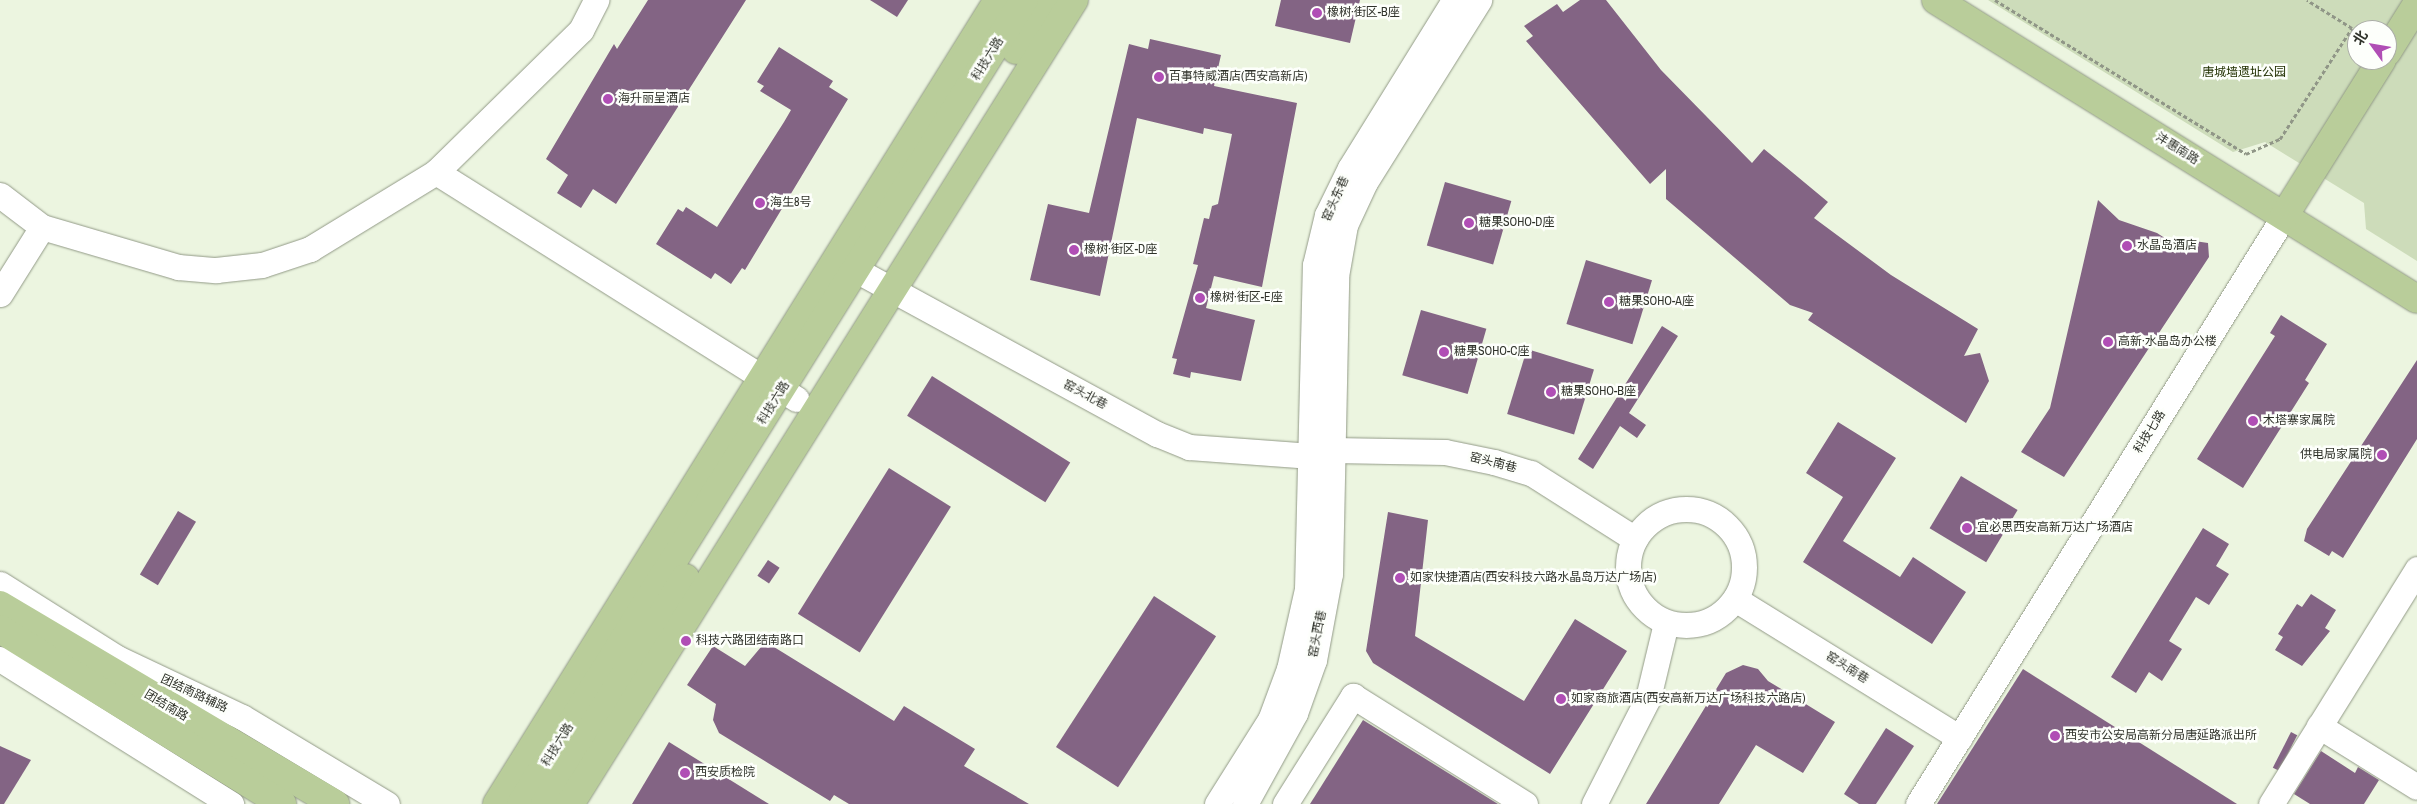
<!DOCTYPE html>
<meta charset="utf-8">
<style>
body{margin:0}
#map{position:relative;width:2417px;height:804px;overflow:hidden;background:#ecf5e0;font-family:"Archivo Narrow","Noto Sans SC",sans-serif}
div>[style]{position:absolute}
.green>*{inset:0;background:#cddcba}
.building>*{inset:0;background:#836484;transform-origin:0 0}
.path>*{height:3px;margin-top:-1.5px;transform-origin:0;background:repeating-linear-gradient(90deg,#909687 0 4px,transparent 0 6.5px)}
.roads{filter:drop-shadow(0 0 1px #929a87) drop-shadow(0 0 1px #929a87)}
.minor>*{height:25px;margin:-12.5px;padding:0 12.5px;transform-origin:12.5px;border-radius:12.5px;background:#fff}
.minor>.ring{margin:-12.5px;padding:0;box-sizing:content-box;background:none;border:25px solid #fff;border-radius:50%}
.major>*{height:28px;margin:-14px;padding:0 14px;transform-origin:14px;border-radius:14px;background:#b9cd9a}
.dots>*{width:14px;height:14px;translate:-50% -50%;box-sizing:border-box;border:2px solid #fdfffb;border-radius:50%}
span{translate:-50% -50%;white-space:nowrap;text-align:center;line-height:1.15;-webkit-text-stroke:5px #fdfffb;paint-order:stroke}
.poi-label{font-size:12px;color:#2f322a}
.left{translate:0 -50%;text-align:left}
.right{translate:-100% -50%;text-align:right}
.street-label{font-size:12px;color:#2f322a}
.park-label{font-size:12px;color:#202f00}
.north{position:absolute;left:2347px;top:20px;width:50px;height:50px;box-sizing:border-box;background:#fdfffb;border:1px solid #abada7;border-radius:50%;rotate:302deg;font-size:14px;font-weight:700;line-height:20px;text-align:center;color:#2f322a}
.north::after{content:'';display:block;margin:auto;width:18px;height:22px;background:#b04eb5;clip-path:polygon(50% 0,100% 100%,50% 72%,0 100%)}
</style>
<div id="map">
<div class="green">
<i style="clip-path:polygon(evenodd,1988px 0,2417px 0,2417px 261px,2366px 229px,2364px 203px,2265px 142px,2233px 152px,1988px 0,2357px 30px,2387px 30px,2387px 60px,2357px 60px,2357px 30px)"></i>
</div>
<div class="building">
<i style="clip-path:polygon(648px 0,746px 0,616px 204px,593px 189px,581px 208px,557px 193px,568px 175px,546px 159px,614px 44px,617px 49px)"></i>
<i style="clip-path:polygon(870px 0,908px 0,897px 17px)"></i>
<i style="clip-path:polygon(1281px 0,1360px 0,1350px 43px,1275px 26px)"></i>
<i style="clip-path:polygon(1580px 0,1606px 0,1661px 70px,1752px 163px,1764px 149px,1828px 202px,1814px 218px,1891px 275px,1978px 329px,1964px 356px,1980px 353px,1989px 381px,1966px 423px,1808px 320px,1813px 313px,1790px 305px,1666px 199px,1666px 169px,1650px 184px,1526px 41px,1533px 36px,1524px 26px,1557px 4px,1563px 12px)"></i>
<i style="clip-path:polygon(1150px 39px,1221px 55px,1214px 86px,1297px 103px,1262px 287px,1214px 276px,1206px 308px,1255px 320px,1241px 381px,1191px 372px,1190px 378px,1173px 374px,1177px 359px,1172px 358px,1198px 265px,1193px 264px,1204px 218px,1209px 219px,1212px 206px,1218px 204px,1232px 134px,1204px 128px,1203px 134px,1137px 118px,1100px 296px,1030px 280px,1048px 204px,1089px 213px,1129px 44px,1148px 49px)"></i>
<i style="clip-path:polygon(779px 47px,833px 81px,829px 87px,848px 99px,745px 270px,742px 268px,731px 284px,715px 273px,711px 279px,656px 244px,678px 209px,683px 212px,686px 207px,717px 227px,784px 122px,791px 110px,760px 91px,764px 86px,757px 82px)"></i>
<i style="left:1445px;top:182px;width:69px;height:66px;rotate:16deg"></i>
<i style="clip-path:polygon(2098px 200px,2119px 220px,2157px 233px,2177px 246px,2181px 239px,2208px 243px,2209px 257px,2064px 477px,2021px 452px,2050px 408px)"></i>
<i style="left:1586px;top:260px;width:69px;height:67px;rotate:17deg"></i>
<i style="left:1421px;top:310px;width:68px;height:68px;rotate:16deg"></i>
<i style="clip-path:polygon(2281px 315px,2327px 344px,2305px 380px,2309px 383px,2243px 488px,2197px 459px,2275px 336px,2270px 333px)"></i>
<i style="clip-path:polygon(1662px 326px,1678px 336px,1629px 413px,1646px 425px,1637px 438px,1620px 426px,1593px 469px,1578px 459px)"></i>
<i style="left:1527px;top:349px;width:70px;height:68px;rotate:17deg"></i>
<i style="clip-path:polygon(2417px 360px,2417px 439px,2343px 558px,2332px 551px,2329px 556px,2304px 541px,2307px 529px)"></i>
<i style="left:932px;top:376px;width:163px;height:47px;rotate:32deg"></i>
<i style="clip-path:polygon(1838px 422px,1896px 458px,1843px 541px,1900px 577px,1913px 557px,1966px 592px,1932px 644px,1803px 562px,1843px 497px,1806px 473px)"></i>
<i style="left:889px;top:468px;width:73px;height:172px;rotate:32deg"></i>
<i style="left:1961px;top:476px;width:66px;height:61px;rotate:31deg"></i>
<i style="left:178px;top:511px;width:21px;height:74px;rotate:31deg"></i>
<i style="clip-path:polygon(1388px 512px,1428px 520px,1415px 636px,1524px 701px,1575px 619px,1627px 651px,1550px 774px,1373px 663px,1366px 651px)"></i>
<i style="clip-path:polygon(2203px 528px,2229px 544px,2216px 566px,2229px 574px,2209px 605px,2196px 597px,2169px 641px,2182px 649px,2162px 681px,2149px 672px,2136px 693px,2111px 677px)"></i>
<i style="left:768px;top:560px;width:14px;height:19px;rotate:34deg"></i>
<i style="clip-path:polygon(2311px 594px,2336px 610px,2325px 628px,2330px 631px,2302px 666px,2275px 650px,2283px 637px,2278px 634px,2297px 604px,2302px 607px)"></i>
<i style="left:1154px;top:596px;width:74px;height:180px;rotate:33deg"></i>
<i style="clip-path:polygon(713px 646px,745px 666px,761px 647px,774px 647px,894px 721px,904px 706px,975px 749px,964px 766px,1029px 804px,849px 804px,834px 795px,830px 801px,719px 733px,713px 720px,716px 704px,687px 685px)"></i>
<i style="clip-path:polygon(1743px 665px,1758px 669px,1768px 681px,1835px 722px,1803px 773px,1756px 745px,1719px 804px,1646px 804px,1726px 673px)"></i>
<i style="clip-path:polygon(2023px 669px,2237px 804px,1937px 804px)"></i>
<i style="clip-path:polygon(1363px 720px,1498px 804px,1310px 804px)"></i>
<i style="clip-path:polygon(1886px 728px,1914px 746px,1876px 804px,1859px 804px,1844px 794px)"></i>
<i style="left:2291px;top:732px;width:7px;height:40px;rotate:27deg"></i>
<i style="clip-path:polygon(669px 742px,769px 804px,632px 804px)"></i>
<i style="clip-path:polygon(0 746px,31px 760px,4px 804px,0 804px)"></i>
<i style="clip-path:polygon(2321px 751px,2355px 773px,2358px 767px,2379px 780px,2364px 804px,2310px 804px,2294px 794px)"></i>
</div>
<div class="path">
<i style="left:1995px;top:0;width:294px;rotate:31.5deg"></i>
<i style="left:2246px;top:154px;width:37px;rotate:-24deg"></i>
<i style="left:2280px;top:139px;width:132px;rotate:-57deg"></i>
<i style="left:2352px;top:28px;width:53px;rotate:-148.1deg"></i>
</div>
<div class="roads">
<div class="minor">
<i style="left:436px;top:172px;width:426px;rotate:32.2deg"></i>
<i style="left:0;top:195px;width:53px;rotate:37.3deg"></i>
<i style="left:42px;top:227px;width:142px;rotate:16.4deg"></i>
<i style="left:178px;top:267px;width:38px;rotate:5deg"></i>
<i style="left:216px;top:270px;width:46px;rotate:-6.2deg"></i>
<i style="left:262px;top:265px;width:51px;rotate:-18.4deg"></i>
<i style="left:310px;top:249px;width:148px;rotate:-31.4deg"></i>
<i style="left:436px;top:172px;width:203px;rotate:-44.4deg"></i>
<i style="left:581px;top:30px;width:34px;rotate:-63deg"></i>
<i style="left:856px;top:270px;width:343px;rotate:28.6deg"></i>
<i style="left:1157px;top:434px;width:35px;rotate:22deg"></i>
<i style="left:1189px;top:447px;width:123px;rotate:4.2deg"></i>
<i style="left:1312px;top:456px;width:22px;rotate:-16deg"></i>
<i style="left:1333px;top:450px;width:112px;rotate:1deg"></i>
<i style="left:1445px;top:452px;width:50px;rotate:11.5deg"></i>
<i style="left:1494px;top:462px;width:39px;rotate:17deg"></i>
<i style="left:1531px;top:473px;width:123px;rotate:32.4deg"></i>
<i style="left:0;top:294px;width:79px;rotate:-57.9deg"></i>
<i class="ring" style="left:1628px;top:509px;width:91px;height:91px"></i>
<i style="left:0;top:584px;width:138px;rotate:32.3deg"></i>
<i style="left:117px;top:658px;width:138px;rotate:25.3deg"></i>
<i style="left:242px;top:717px;width:169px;rotate:31deg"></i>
<i style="left:1735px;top:599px;width:264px;rotate:31.7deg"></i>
<i style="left:0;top:659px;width:273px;rotate:32.1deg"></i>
<i style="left:2319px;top:726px;width:115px;rotate:31.9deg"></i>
<i style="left:1217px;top:804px;width:99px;rotate:-57.8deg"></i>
<i style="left:1270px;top:720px;width:54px;rotate:-69.6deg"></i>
<i style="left:1289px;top:669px;width:82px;rotate:-77.3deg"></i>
<i style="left:1307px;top:589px;width:324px;rotate:-88.6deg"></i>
<i style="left:1315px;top:265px;width:51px;rotate:-76.5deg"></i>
<i style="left:1327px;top:215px;width:52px;rotate:-63.9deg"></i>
<i style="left:1350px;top:168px;width:198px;rotate:-58.2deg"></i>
<i style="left:1245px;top:804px;width:104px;rotate:-61.2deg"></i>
<i style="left:1295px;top:713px;width:56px;rotate:-70.3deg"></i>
<i style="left:1314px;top:660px;width:87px;rotate:-79.5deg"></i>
<i style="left:1330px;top:574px;width:298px;rotate:-88.8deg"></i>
<i style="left:1336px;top:276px;width:52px;rotate:-80deg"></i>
<i style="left:1345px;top:225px;width:47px;rotate:-65.1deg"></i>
<i style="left:1365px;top:182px;width:215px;rotate:-57.9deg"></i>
<i style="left:1285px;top:804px;width:128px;rotate:-57.8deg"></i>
<i style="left:1353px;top:696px;width:203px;rotate:32.1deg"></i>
<i style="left:1594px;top:804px;width:119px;rotate:-63deg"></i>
<i style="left:1648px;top:698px;width:77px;rotate:-76.5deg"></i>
<i style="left:1918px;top:804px;width:693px;rotate:-58.1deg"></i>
<i style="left:2271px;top:804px;width:277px;rotate:-58.1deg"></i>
</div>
<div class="major">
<i style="left:1936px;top:0;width:566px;rotate:31.87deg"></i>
<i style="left:1016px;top:50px;width:59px;rotate:-58.2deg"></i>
<i style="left:2387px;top:52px;width:57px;rotate:-58deg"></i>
<i style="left:2284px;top:216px;width:184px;rotate:-57.9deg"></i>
<i style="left:0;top:605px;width:390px;rotate:30.7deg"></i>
<i style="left:0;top:629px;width:332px;rotate:31.8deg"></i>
<i style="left:497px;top:804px;width:947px;rotate:-58.07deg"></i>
<i style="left:521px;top:804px;width:948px;rotate:-57.97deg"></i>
<i style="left:545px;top:804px;width:266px;rotate:-58.2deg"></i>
<i style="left:570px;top:804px;width:949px;rotate:-57.92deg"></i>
</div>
</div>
<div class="dots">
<i style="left:1317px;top:13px;background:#b04eb5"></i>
<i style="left:1159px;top:77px;background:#b04eb5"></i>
<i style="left:608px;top:99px;background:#b04eb5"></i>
<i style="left:760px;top:203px;background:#b04eb5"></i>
<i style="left:1469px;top:223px;background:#b04eb5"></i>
<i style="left:2127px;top:246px;background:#b04eb5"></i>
<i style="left:1074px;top:250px;background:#b04eb5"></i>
<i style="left:1200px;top:298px;background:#b04eb5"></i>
<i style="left:1609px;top:302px;background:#b04eb5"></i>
<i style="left:2108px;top:342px;background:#b04eb5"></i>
<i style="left:1444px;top:352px;background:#b04eb5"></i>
<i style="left:1551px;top:392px;background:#b04eb5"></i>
<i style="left:2253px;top:421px;background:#b04eb5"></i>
<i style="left:2382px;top:455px;background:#b04eb5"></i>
<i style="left:1967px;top:528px;background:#b04eb5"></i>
<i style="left:1400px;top:578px;background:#b04eb5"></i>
<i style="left:686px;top:641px;background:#b04eb5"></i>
<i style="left:1561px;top:699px;background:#b04eb5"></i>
<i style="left:2055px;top:736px;background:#b04eb5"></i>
<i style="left:685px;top:773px;background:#b04eb5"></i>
</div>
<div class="poi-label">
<span class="left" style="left:1327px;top:13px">橡树·街区-B座</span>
<span class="left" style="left:1169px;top:77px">百事特威酒店(西安高新店)</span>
<span class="left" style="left:618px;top:99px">海升丽呈酒店</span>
<span class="left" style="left:770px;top:203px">海生8号</span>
<span class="left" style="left:1479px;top:223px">糖果SOHO-D座</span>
<span class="left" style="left:2137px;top:246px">水晶岛酒店</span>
<span class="left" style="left:1084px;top:250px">橡树·街区-D座</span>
<span class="left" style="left:1210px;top:298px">橡树·街区-E座</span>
<span class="left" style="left:1619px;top:302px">糖果SOHO-A座</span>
<span class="left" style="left:2118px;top:342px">高新·水晶岛办公楼</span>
<span class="left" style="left:1454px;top:352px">糖果SOHO-C座</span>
<span class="left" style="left:1561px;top:392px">糖果SOHO-B座</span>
<span class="left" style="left:2263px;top:421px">木塔寨家属院</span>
<span class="right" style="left:2372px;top:455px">供电局家属院</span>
<span class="left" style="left:1977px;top:528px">宜必思西安高新万达广场酒店</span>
<span class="left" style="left:1410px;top:578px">如家快捷酒店(西安科技六路水晶岛万达广场店)</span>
<span class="left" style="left:696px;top:641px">科技六路团结南路口</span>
<span class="left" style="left:1571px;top:699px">如家商旅酒店(西安高新万达广场科技六路店)</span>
<span class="left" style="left:2065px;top:736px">西安市公安局高新分局唐延路派出所</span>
<span class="left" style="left:695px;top:773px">西安质检院</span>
</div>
<div class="street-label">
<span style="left:988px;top:59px;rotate:-58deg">科技六路</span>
<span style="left:2177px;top:149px;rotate:32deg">沣惠南路</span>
<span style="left:1336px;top:199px;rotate:-66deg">窑头东巷</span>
<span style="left:1085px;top:395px;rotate:28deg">窑头北巷</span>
<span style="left:774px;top:403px;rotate:-58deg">科技六路</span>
<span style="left:2150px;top:432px;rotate:-58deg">科技七路</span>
<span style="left:1493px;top:463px;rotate:14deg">窑头南巷</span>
<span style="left:1318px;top:634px;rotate:-79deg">窑头西巷</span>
<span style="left:1847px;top:668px;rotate:32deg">窑头南巷</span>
<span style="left:194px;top:694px;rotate:25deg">团结南路辅路</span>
<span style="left:166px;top:706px;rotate:31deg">团结南路</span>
<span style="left:558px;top:745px;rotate:-58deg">科技六路</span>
</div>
<div class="park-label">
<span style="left:2244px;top:73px">唐城墙遗址公园</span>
</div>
<div class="north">北</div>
</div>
